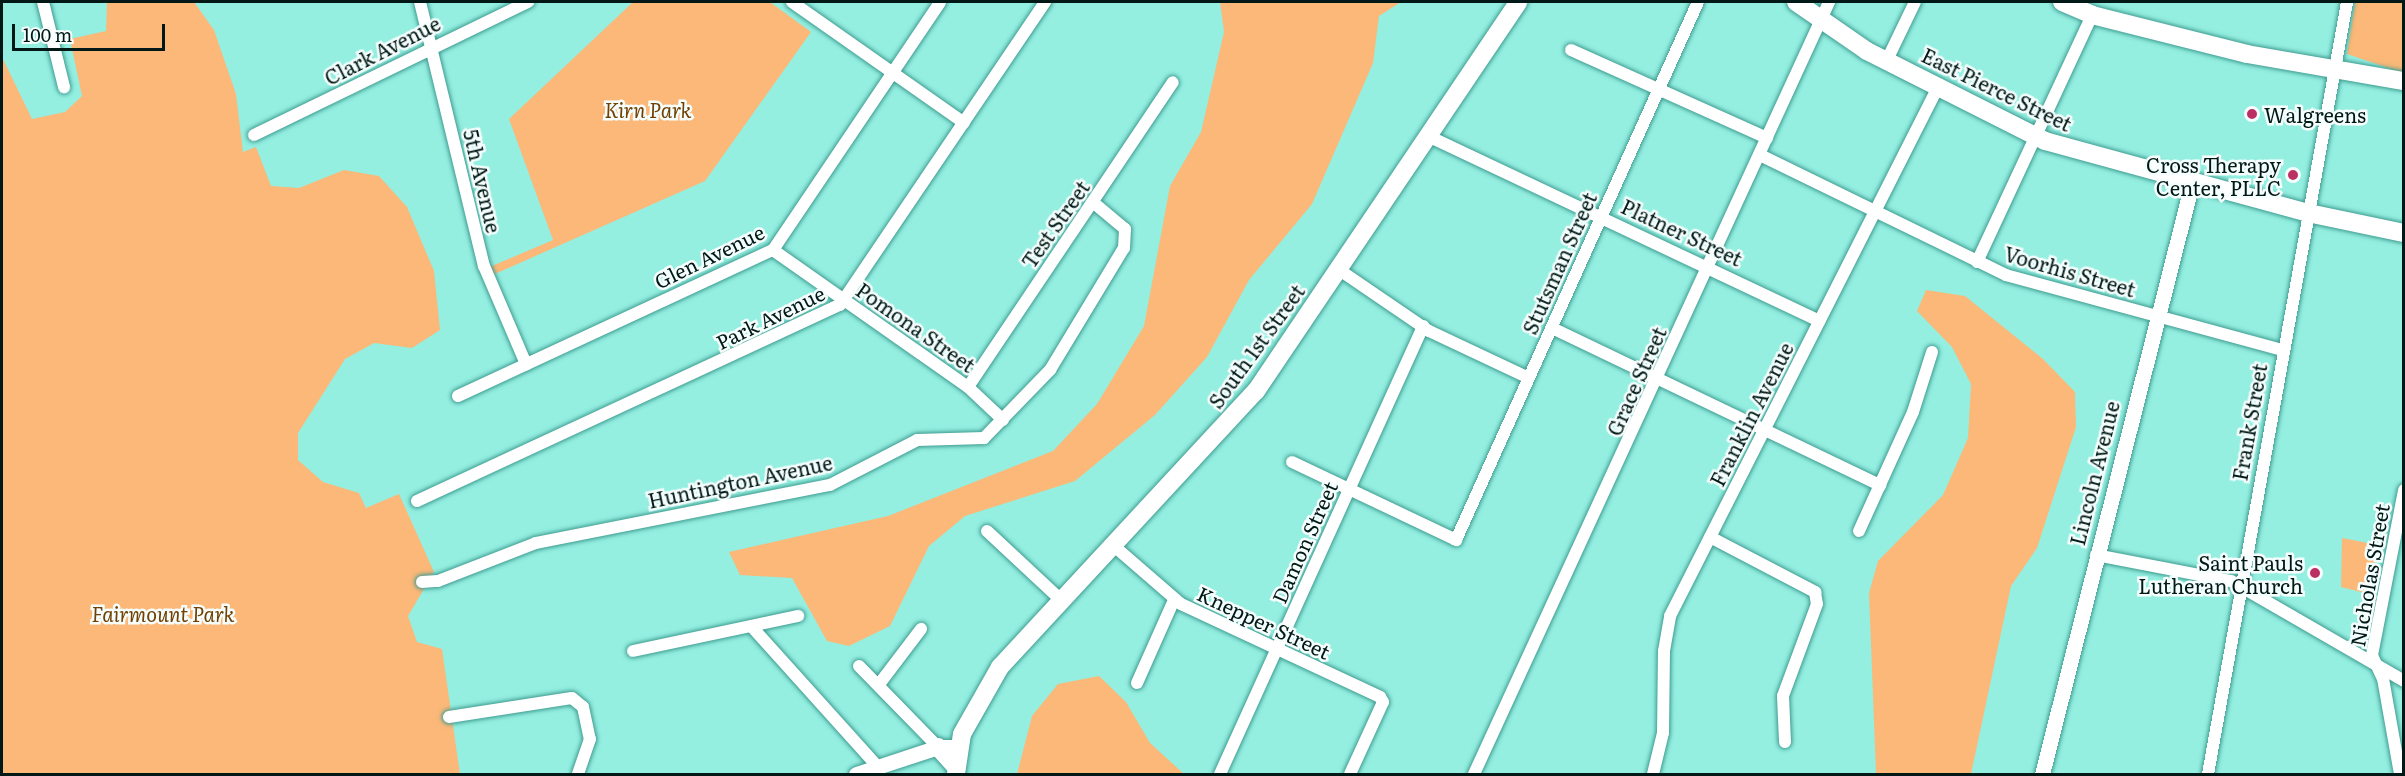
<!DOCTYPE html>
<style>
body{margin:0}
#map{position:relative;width:2405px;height:776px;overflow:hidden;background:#94efe1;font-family:Literata,serif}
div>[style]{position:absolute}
.green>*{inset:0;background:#fbb878}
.roads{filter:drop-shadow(0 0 2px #3f9c90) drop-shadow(0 0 2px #3f9c90)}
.minor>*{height:12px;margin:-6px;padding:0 6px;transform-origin:6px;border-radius:6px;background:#fff}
.tertiary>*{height:15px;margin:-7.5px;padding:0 7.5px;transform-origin:7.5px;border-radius:7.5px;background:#fff}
.secondary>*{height:18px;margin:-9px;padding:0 9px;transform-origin:9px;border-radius:9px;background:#fff}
.dots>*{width:16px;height:16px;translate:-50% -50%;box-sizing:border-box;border:3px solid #f6fefd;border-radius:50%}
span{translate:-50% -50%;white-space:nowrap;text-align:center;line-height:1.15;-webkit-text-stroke:5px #f6fefd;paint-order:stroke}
.street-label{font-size:20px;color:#001916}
.park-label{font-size:20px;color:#714002;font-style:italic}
.poi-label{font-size:20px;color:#001916}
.left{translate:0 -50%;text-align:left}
.right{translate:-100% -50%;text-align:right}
.frame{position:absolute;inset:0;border:3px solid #001916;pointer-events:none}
.scale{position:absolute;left:12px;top:24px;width:153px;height:27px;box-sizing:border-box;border:3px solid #001916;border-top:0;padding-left:8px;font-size:18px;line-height:21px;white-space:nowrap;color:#001916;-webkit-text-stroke:4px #f6fefd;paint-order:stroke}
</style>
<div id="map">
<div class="green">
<i style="clip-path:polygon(107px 2px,194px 2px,214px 30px,236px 94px,243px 152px,256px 147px,271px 186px,299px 188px,344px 170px,379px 176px,407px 207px,434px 271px,440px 330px,412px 348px,374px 343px,345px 359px,298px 433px,298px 460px,323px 482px,359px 493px,366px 508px,399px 494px,434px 572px,408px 616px,417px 642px,442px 649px,460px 774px,2px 774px,2px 57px,32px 119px,65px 112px,82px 96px,70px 39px,106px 31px)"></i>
<i style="clip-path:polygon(633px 2px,770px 2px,811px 32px,705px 181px,488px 277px,485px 269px,553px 240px,509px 119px)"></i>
<i style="clip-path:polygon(1220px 2px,1401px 2px,1379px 16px,1373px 63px,1312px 204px,1249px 280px,1207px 357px,1155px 415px,1075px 481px,965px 516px,929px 546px,890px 626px,849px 646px,827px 641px,792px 578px,740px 575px,729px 552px,888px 516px,1053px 451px,1097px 404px,1144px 326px,1170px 186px,1201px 132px,1224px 32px)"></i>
<i style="clip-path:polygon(2355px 2px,2403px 2px,2403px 73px,2347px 54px)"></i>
<i style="clip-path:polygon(1926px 290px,1965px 296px,2043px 359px,2075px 392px,2076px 427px,2037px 548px,2011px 586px,1971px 774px,1876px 774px,1869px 593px,1878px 561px,1943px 495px,1968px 438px,1971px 384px,1952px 347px,1917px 311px)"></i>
<i style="clip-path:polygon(2342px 538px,2378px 545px,2369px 594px,2341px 587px)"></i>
<i style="clip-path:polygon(1099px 676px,1126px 702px,1150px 743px,1184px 774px,1017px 774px,1032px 716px,1058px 684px)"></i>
</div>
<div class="roads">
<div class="minor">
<i style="left:43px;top:2px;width:88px;rotate:76.1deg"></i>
<i style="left:420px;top:2px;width:272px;rotate:76.4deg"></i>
<i style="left:484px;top:266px;width:107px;rotate:66.8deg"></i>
<i style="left:792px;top:2px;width:210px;rotate:35.1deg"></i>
<i style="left:1571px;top:50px;width:215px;rotate:24.2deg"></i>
<i style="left:1887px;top:60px;width:64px;rotate:-64.2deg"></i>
<i style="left:254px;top:135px;width:305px;rotate:-25.9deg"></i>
<i style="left:1428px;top:136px;width:433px;rotate:25.3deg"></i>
<i style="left:1760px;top:155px;width:274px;rotate:26deg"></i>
<i style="left:2006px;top:275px;width:286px;rotate:15.2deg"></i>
<i style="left:773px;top:250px;width:238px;rotate:35.1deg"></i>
<i style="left:968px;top:387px;width:48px;rotate:43.3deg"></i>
<i style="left:1977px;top:262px;width:272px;rotate:-65deg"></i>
<i style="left:1338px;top:269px;width:110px;rotate:34.3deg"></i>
<i style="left:1429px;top:331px;width:110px;rotate:25.2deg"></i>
<i style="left:1552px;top:328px;width:364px;rotate:25.6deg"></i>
<i style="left:968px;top:387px;width:367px;rotate:-56.1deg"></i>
<i style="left:458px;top:396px;width:347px;rotate:-24.9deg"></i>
<i style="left:773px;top:250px;width:299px;rotate:-56deg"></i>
<i style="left:1292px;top:462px;width:182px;rotate:25.4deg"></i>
<i style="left:1456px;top:540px;width:590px;rotate:-65.78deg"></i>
<i style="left:417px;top:501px;width:466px;rotate:-24.9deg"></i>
<i style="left:840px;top:305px;width:366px;rotate:-55.9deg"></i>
<i style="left:987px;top:531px;width:103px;rotate:43deg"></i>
<i style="left:1859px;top:531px;width:131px;rotate:-65.6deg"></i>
<i style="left:1913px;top:412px;width:63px;rotate:-72.4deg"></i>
<i style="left:1710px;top:537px;width:119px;rotate:27.6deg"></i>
<i style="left:1815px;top:592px;width:12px;rotate:81deg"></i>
<i style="left:1817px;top:604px;width:98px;rotate:110.3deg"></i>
<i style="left:1783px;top:696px;width:46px;rotate:87.5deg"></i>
<i style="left:1114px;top:546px;width:89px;rotate:40.9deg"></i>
<i style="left:1181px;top:604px;width:220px;rotate:25deg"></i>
<i style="left:1380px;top:697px;width:6px;rotate:59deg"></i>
<i style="left:1383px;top:702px;width:79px;rotate:114.6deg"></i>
<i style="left:2096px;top:555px;width:137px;rotate:10.9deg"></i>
<i style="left:2231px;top:581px;width:200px;rotate:30deg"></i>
<i style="left:422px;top:582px;width:16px;rotate:-4deg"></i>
<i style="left:438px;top:581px;width:105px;rotate:-21.2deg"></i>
<i style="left:536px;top:543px;width:300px;rotate:-11.2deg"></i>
<i style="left:830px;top:485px;width:98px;rotate:-27.3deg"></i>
<i style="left:917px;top:440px;width:67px;rotate:-1.7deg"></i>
<i style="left:984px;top:438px;width:95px;rotate:-45.9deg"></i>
<i style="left:1050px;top:370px;width:143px;rotate:-58.8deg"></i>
<i style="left:1124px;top:248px;width:19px;rotate:-87deg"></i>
<i style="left:1125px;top:229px;width:40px;rotate:-140deg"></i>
<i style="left:752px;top:627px;width:188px;rotate:48deg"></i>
<i style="left:633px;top:651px;width:169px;rotate:-12deg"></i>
<i style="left:859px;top:666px;width:113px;rotate:45.7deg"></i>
<i style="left:880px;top:683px;width:68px;rotate:-52.8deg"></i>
<i style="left:1137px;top:683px;width:91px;rotate:-66deg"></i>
<i style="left:449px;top:717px;width:124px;rotate:-8.8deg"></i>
<i style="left:572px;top:698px;width:14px;rotate:39deg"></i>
<i style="left:583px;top:707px;width:33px;rotate:78deg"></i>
<i style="left:590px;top:739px;width:37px;rotate:109deg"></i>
<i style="left:1220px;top:774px;width:492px;rotate:-65.6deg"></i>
<i style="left:1474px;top:774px;width:850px;rotate:-65.3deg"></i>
<i style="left:1653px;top:774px;width:42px;rotate:-76.3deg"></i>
<i style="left:1663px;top:733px;width:82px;rotate:-89.3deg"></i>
<i style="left:1664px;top:651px;width:36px;rotate:-80deg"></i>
<i style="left:1670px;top:616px;width:593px;rotate:-63.13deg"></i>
<i style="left:2208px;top:774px;width:784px;rotate:-79.79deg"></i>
<i style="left:2400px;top:774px;width:97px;rotate:-100.1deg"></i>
<i style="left:2383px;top:679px;width:26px;rotate:-115deg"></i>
<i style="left:2372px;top:655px;width:168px;rotate:-79deg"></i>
</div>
<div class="tertiary">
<i style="left:856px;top:774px;width:86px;rotate:-18.2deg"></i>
<i style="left:938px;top:747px;width:20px"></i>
<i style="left:2042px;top:774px;width:610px;rotate:-75.76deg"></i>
</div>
<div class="secondary">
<i style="left:1796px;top:2px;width:86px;rotate:34.6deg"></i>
<i style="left:1867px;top:51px;width:199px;rotate:26.8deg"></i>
<i style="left:2045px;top:141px;width:273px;rotate:15.3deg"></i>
<i style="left:2308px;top:213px;width:98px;rotate:11.8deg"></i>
<i style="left:2062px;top:2px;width:33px;rotate:23deg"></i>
<i style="left:2092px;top:15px;width:160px;rotate:14.1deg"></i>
<i style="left:2247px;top:54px;width:159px;rotate:9.8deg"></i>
<i style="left:938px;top:747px;width:27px;rotate:48deg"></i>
<i style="left:956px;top:774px;width:40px;rotate:-81.5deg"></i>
<i style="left:962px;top:734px;width:77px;rotate:-60.4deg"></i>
<i style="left:1000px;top:667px;width:376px;rotate:-47.2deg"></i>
<i style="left:1256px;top:391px;width:469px;rotate:-56deg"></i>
</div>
</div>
<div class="dots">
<i style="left:2252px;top:114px;background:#bc2f63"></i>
<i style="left:2293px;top:175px;background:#bc2f63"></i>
<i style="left:2315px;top:573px;background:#bc2f63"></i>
</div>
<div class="street-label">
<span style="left:382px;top:50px;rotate:-27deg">Clark Avenue</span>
<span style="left:1997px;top:89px;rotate:26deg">East Pierce Street</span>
<span style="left:483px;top:181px;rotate:77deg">5th Avenue</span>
<span style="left:1055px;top:224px;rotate:-55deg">Test Street</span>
<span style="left:1682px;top:232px;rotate:25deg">Platner Street</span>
<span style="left:709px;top:256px;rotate:-26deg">Glen Avenue</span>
<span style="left:1559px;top:263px;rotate:-66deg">Stutsman Street</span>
<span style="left:2070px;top:271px;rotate:16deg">Voorhis Street</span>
<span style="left:770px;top:317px;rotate:-26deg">Park Avenue</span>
<span style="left:916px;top:327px;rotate:35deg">Pomona Street</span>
<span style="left:1256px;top:346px;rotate:-54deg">South 1st Street</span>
<span style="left:1636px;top:381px;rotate:-66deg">Grace Street</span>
<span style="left:1751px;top:414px;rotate:-63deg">Franklin Avenue</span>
<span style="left:2249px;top:422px;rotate:-80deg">Frank Street</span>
<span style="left:2094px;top:473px;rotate:-76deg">Lincoln Avenue</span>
<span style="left:740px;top:481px;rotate:-12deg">Huntington Avenue</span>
<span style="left:1304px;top:542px;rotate:-66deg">Damon Street</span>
<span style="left:2369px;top:575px;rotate:-80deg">Nicholas Street</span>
<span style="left:1264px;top:622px;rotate:25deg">Knepper Street</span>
</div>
<div class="park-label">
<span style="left:648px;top:109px">Kirn Park</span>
<span style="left:163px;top:613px">Fairmount Park</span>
</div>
<div class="poi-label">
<span class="left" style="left:2264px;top:114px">Walgreens</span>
<span class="right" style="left:2281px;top:176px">Cross Therapy<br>Center, PLLC</span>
<span class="right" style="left:2303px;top:574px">Saint Pauls<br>Lutheran Church</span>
</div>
<div class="frame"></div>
<div class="scale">100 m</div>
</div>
